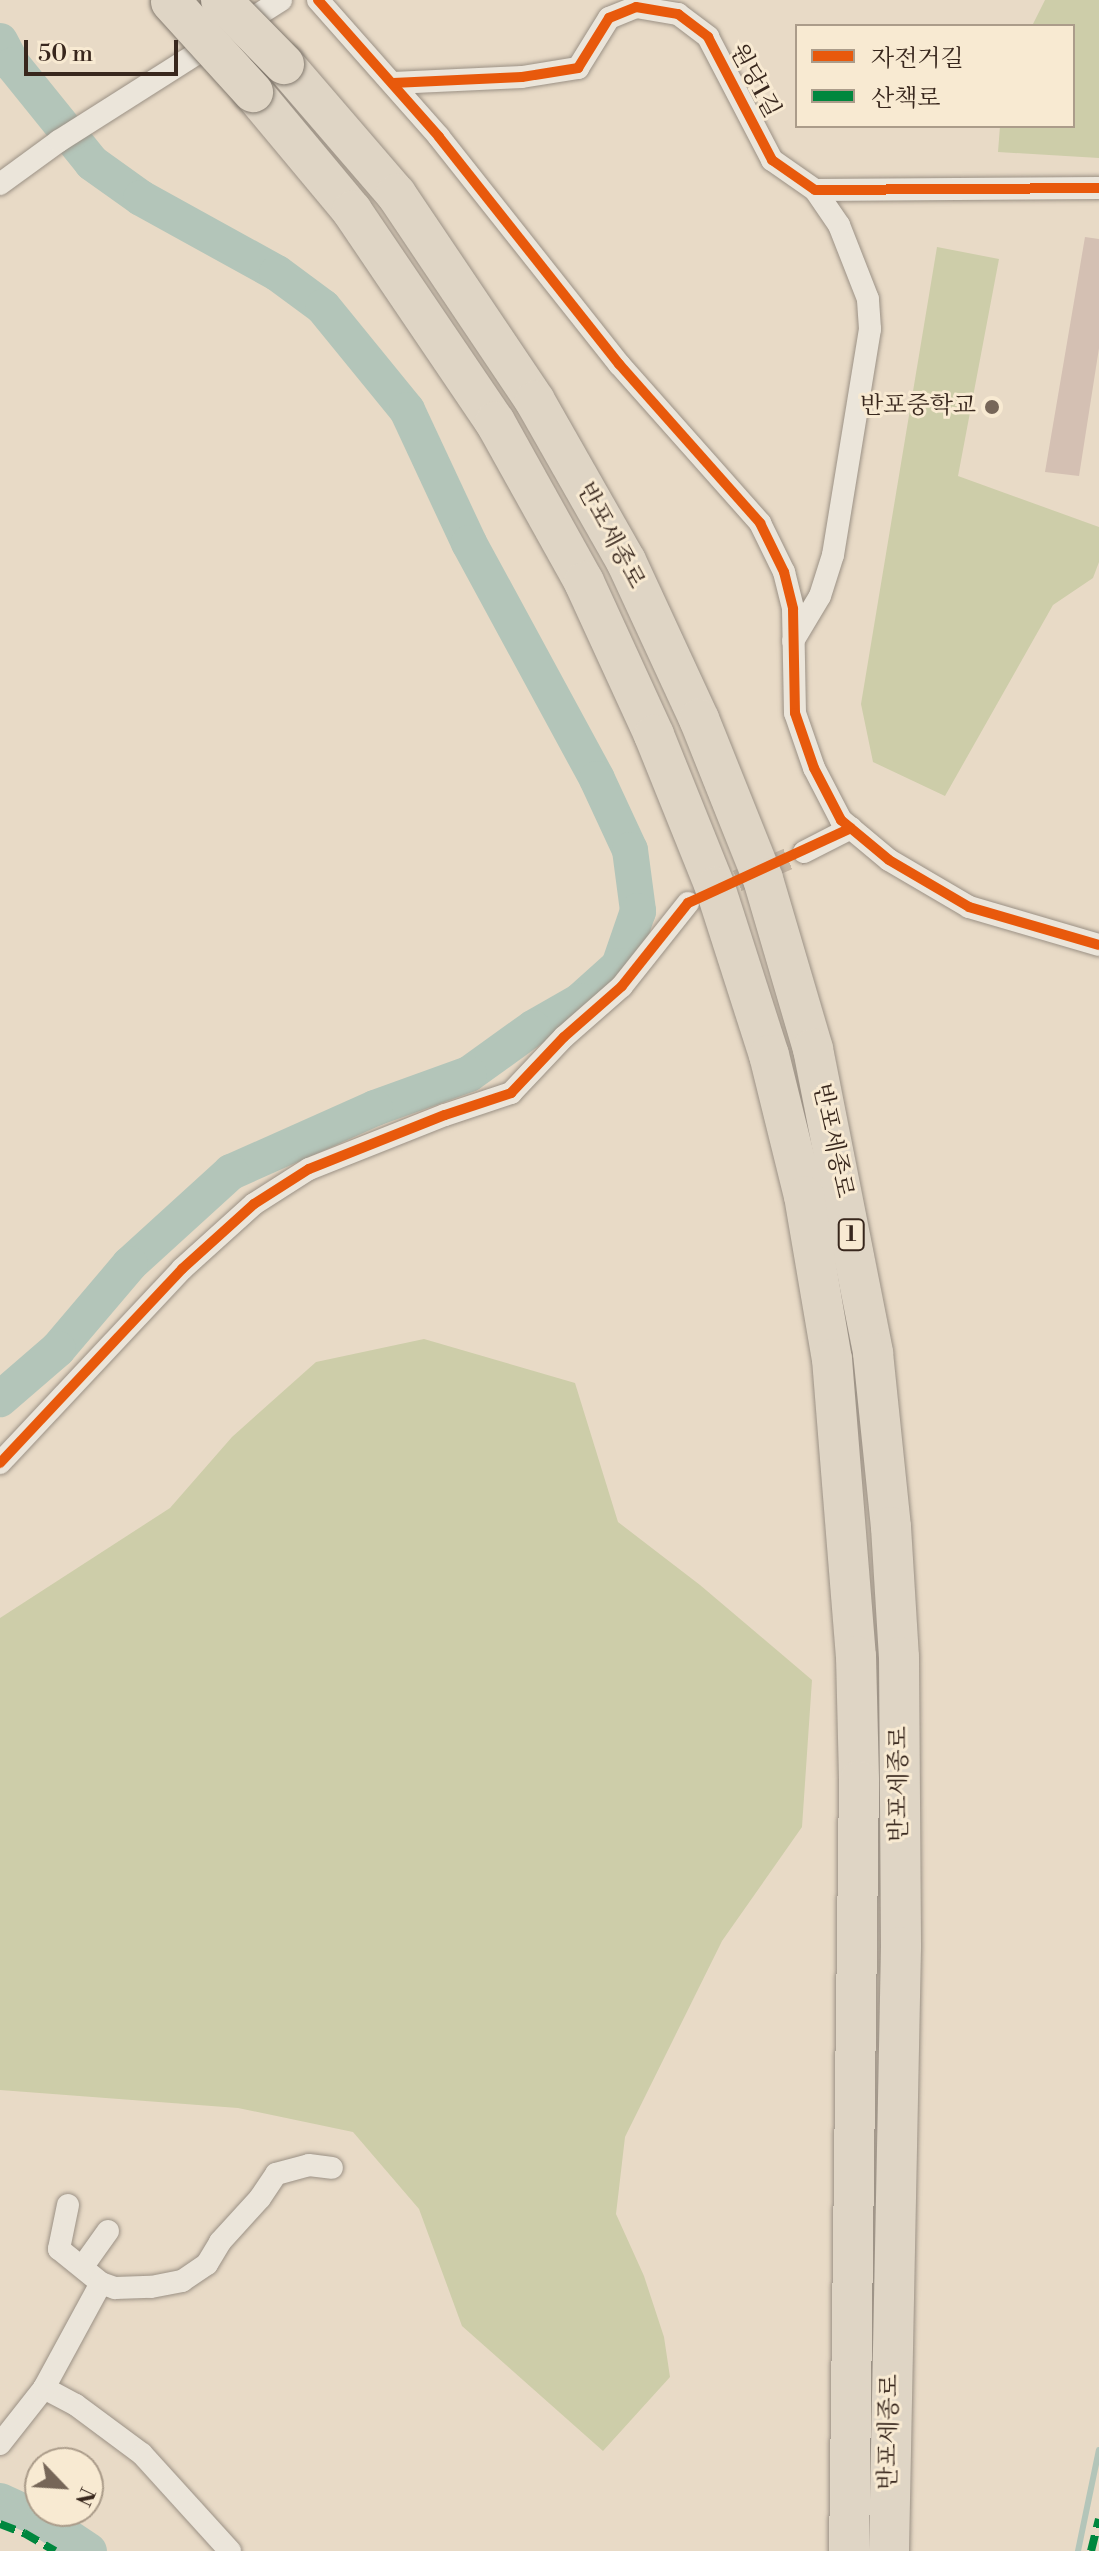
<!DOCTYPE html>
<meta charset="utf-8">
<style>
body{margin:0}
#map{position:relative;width:1099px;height:2551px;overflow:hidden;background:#e8dac6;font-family:"Libre Bodoni","Noto Serif KR",serif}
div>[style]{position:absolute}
.green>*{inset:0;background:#cdcda9}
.stream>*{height:6px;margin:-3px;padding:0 3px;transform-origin:3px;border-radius:3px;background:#b3c5b9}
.river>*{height:36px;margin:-18px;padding:0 18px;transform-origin:18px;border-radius:18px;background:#b3c5b9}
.building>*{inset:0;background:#d4c0b3}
.street-tunnel>*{height:22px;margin-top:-11px;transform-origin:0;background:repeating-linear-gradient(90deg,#c5b6a4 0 22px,transparent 0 33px)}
.roads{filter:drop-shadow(0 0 2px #9b9185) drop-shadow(0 0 2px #9b9185)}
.street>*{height:22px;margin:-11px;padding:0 11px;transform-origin:11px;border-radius:11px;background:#ebe5da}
.highway>*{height:40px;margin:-20px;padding:0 20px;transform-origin:20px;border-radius:20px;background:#dfd5c5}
.bridges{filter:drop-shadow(0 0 2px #82796e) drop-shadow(0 0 2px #82796e)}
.highway-bridge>*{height:40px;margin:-20px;padding:0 20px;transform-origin:20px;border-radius:20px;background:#dfd5c5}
.quiet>*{height:8px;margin-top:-4px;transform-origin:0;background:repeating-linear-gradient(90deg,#00873e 0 16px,transparent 0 24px)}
.cycleway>*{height:10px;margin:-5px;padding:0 5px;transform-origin:5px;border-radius:5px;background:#e8590c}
.dots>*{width:22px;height:22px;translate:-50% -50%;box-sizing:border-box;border:4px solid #f8ead2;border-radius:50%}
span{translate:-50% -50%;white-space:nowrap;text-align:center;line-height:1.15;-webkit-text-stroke:6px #f8ead2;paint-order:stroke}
.shield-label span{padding:2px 6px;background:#f8ead2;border:2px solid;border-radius:6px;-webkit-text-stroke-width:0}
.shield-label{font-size:22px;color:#38271d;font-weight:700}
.street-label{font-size:24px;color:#38271d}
.poi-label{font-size:24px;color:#38271d}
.right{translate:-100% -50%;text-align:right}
.legend{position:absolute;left:795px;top:24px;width:280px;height:104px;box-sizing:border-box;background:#f8ead2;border:2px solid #ab9c8a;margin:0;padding:10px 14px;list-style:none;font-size:24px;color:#38271d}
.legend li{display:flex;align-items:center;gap:16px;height:40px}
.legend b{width:40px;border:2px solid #ab9c8a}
.north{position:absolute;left:24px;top:2447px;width:80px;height:80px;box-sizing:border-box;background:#f8ead2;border:2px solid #ab9c8a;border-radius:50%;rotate:115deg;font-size:22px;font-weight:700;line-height:32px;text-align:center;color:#38271d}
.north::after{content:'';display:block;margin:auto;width:28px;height:36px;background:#766658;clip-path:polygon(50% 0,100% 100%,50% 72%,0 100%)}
.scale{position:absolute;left:24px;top:40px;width:154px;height:36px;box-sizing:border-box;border:4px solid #38271d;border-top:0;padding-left:10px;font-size:24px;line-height:28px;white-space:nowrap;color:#38271d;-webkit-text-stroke:6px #f8ead2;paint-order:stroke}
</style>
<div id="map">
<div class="green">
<i style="clip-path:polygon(1045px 0,1099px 0,1099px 158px,998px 152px,1000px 126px,1073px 126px,1073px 26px,1032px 26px)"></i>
<i style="clip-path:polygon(937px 247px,999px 259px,958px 476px,1099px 527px,1099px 562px,1093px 578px,1053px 605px,945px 796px,873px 762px,861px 704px)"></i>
<i style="clip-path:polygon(424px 1339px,575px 1383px,618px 1522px,700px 1585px,812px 1680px,802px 1827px,722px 1941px,625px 2137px,616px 2214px,644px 2276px,664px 2337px,670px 2377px,603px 2451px,462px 2326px,419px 2209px,353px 2132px,238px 2108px,0 2090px,0 1618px,170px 1508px,232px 1437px,316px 1362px)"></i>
</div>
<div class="stream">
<i style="left:1078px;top:2551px;width:103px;rotate:-78.3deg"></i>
</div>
<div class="river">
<i style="left:0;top:41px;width:27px;rotate:62deg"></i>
<i style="left:13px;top:65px;width:126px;rotate:51.1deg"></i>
<i style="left:92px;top:163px;width:60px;rotate:35.5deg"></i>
<i style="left:141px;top:198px;width:155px;rotate:28.9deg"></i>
<i style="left:277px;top:273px;width:57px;rotate:36.5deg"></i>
<i style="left:323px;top:307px;width:133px;rotate:50.8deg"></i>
<i style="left:407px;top:410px;width:147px;rotate:65deg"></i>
<i style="left:469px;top:543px;width:268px;rotate:61.5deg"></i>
<i style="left:597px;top:779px;width:78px;rotate:65.1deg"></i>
<i style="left:630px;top:850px;width:62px;rotate:82.5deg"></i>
<i style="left:638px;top:911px;width:58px;rotate:109.1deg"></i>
<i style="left:619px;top:966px;width:52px;rotate:138.1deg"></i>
<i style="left:580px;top:1001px;width:54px;rotate:150.1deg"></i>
<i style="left:533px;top:1028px;width:79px;rotate:144.3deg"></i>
<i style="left:469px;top:1074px;width:100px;rotate:160.1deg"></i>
<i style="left:375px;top:1108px;width:158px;rotate:156deg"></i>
<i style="left:231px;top:1172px;width:137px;rotate:137.7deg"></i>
<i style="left:130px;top:1264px;width:111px;rotate:130.3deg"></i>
<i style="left:58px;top:1349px;width:77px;rotate:139.2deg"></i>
<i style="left:0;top:2501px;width:48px;rotate:24.4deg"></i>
<i style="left:44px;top:2521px;width:54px;rotate:33.7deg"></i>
</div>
<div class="building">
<i style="clip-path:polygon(1085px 237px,1099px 239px,1099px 348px,1079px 476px,1045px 472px)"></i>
</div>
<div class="street-tunnel">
<i style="left:707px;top:894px;width:106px;rotate:-23.4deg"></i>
</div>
<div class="roads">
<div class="street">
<i style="left:318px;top:0;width:183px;rotate:48.5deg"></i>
<i style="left:439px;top:137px;width:290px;rotate:51.6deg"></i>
<i style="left:619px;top:364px;width:213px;rotate:48.4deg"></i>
<i style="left:760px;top:523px;width:55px;rotate:63.9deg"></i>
<i style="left:784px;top:572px;width:38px;rotate:76deg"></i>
<i style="left:793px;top:609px;width:104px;rotate:88.9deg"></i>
<i style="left:795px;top:713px;width:58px;rotate:70.9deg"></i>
<i style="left:814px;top:768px;width:59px;rotate:62.6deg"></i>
<i style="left:841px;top:820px;width:62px;rotate:39.8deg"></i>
<i style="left:889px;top:860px;width:93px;rotate:30.4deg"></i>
<i style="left:969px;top:907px;width:135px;rotate:16.3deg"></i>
<i style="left:393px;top:83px;width:129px;rotate:-2.7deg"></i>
<i style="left:522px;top:77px;width:57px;rotate:-9.1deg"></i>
<i style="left:578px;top:68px;width:59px;rotate:-58.2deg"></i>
<i style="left:609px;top:18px;width:29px;rotate:-22deg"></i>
<i style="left:636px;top:7px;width:43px;rotate:9.5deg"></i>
<i style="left:678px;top:14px;width:38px;rotate:37deg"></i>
<i style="left:708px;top:37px;width:139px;rotate:62.5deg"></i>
<i style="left:772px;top:160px;width:52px;rotate:34.9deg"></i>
<i style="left:815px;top:190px;width:284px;rotate:-0.4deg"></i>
<i style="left:0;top:184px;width:73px;rotate:-36.1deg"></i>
<i style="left:59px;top:141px;width:263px;rotate:-32.4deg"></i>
<i style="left:793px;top:641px;width:52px;rotate:-59deg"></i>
<i style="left:820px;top:596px;width:43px;rotate:-72.4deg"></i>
<i style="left:833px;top:555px;width:229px;rotate:-80.7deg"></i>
<i style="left:870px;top:329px;width:30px;rotate:-94deg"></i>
<i style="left:868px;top:299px;width:79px;rotate:-111.4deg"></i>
<i style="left:839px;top:225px;width:42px;rotate:-124.4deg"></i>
<i style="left:804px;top:852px;width:53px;rotate:-27.1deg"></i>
<i style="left:0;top:1463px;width:266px;rotate:-46.8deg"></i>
<i style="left:182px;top:1269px;width:97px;rotate:-42.1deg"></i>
<i style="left:254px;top:1204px;width:65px;rotate:-32.5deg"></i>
<i style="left:309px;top:1169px;width:146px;rotate:-21.7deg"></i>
<i style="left:445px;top:1115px;width:70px;rotate:-18.4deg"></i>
<i style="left:511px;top:1093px;width:77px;rotate:-46.6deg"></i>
<i style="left:564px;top:1037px;width:77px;rotate:-41.3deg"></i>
<i style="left:622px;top:986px;width:106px;rotate:-51.5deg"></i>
<i style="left:68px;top:2205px;width:45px;rotate:101.6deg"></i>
<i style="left:59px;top:2249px;width:54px;rotate:39deg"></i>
<i style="left:101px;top:2283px;width:15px;rotate:20deg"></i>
<i style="left:115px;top:2288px;width:36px;rotate:-2deg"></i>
<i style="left:151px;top:2287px;width:32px;rotate:-11deg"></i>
<i style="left:182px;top:2281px;width:30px;rotate:-34deg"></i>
<i style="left:207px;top:2264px;width:26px;rotate:-59deg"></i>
<i style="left:220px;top:2242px;width:59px;rotate:-47.7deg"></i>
<i style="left:260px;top:2198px;width:29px;rotate:-56deg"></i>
<i style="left:276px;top:2174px;width:34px;rotate:-15deg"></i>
<i style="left:309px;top:2165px;width:23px;rotate:7deg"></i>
<i style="left:83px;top:2266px;width:43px;rotate:-54.5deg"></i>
<i style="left:44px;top:2388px;width:36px;rotate:28deg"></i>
<i style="left:76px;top:2405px;width:82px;rotate:36.6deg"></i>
<i style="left:142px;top:2454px;width:131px;rotate:47.8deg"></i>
<i style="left:0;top:2444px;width:71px;rotate:-51.8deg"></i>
<i style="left:44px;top:2388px;width:119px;rotate:-61.5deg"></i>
</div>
<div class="highway">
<i style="left:284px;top:64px;width:172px;rotate:49.3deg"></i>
<i style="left:396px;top:194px;width:249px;rotate:56.1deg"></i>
<i style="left:535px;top:401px;width:184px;rotate:60.4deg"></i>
<i style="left:626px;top:561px;width:174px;rotate:65.2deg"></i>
<i style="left:699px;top:719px;width:172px;rotate:68.2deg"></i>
<i style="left:763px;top:879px;width:177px;rotate:73.6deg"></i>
<i style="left:813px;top:1049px;width:310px;rotate:78.8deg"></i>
<i style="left:873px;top:1353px;width:175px;rotate:84.1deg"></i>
<i style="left:891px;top:1527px;width:130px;rotate:86.5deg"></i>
<i style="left:899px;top:1657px;width:290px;rotate:89.6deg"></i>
<i style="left:901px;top:1947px;width:604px;rotate:91.14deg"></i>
<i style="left:253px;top:92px;width:155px;rotate:50.2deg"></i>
<i style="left:352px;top:211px;width:255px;rotate:55.9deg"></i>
<i style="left:495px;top:422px;width:183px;rotate:60.9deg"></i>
<i style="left:584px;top:582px;width:168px;rotate:65.4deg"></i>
<i style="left:654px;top:735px;width:164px;rotate:68.1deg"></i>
<i style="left:715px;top:887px;width:176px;rotate:72.2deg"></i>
<i style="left:769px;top:1055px;width:145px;rotate:76.1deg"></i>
<i style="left:804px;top:1196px;width:165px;rotate:80.3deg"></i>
<i style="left:832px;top:1359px;width:298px;rotate:85.4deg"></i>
<i style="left:856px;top:1656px;width:125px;rotate:88.6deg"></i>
<i style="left:859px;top:1781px;width:770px;rotate:90.74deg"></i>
</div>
</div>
<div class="bridges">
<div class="highway-bridge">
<i style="left:221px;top:0;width:90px;rotate:45.5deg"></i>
<i style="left:171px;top:2px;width:122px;rotate:47.7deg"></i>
</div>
</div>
<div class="quiet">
<i style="left:0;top:2524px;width:26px;rotate:21deg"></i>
<i style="left:24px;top:2533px;width:36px;rotate:30deg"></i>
<i style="left:1091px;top:2551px;width:33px;rotate:-76deg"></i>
</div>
<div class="cycleway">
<i style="left:318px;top:0;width:183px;rotate:48.5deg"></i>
<i style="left:439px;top:137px;width:290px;rotate:51.6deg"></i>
<i style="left:619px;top:364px;width:213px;rotate:48.4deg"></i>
<i style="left:760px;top:523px;width:55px;rotate:63.9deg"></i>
<i style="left:784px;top:572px;width:38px;rotate:76deg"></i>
<i style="left:793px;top:609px;width:104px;rotate:88.9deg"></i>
<i style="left:795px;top:713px;width:58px;rotate:70.9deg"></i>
<i style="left:814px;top:768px;width:59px;rotate:62.6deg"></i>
<i style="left:841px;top:820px;width:62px;rotate:39.8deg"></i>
<i style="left:889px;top:860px;width:93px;rotate:30.4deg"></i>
<i style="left:969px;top:907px;width:135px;rotate:16.3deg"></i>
<i style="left:393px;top:83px;width:129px;rotate:-2.7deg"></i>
<i style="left:522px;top:77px;width:57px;rotate:-9.1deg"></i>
<i style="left:578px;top:68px;width:59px;rotate:-58.2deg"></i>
<i style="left:609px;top:18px;width:29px;rotate:-22deg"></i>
<i style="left:636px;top:7px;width:43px;rotate:9.5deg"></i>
<i style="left:678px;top:14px;width:38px;rotate:37deg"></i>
<i style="left:708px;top:37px;width:139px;rotate:62.5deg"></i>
<i style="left:772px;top:160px;width:52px;rotate:34.9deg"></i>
<i style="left:815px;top:190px;width:284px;rotate:-0.4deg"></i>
<i style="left:0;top:1463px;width:266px;rotate:-46.8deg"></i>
<i style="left:182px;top:1269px;width:97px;rotate:-42.1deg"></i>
<i style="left:254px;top:1204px;width:65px;rotate:-32.5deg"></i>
<i style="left:309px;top:1169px;width:146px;rotate:-21.7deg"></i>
<i style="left:445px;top:1115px;width:70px;rotate:-18.4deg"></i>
<i style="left:511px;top:1093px;width:77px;rotate:-46.6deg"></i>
<i style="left:564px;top:1037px;width:77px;rotate:-41.3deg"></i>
<i style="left:622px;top:986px;width:106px;rotate:-51.5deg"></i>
<i style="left:688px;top:903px;width:179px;rotate:-24.7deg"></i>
</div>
<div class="dots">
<i style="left:992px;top:407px;background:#766658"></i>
</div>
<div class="shield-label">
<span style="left:851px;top:1235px">1</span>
</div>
<div class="street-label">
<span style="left:754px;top:81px;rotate:62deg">원당1길</span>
<span style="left:610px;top:536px;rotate:62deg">반포세종로</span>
<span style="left:832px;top:1141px;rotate:78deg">반포세종로</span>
<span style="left:900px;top:1784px;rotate:-90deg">반포세종로</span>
<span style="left:890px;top:2432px;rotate:-89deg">반포세종로</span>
</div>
<div class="poi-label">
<span class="right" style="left:976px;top:407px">반포중학교</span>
</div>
<ul class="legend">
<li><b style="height:10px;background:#e8590c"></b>자전거길</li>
<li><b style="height:10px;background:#00873e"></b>산책로</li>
</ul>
<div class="north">N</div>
<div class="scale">50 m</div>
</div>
